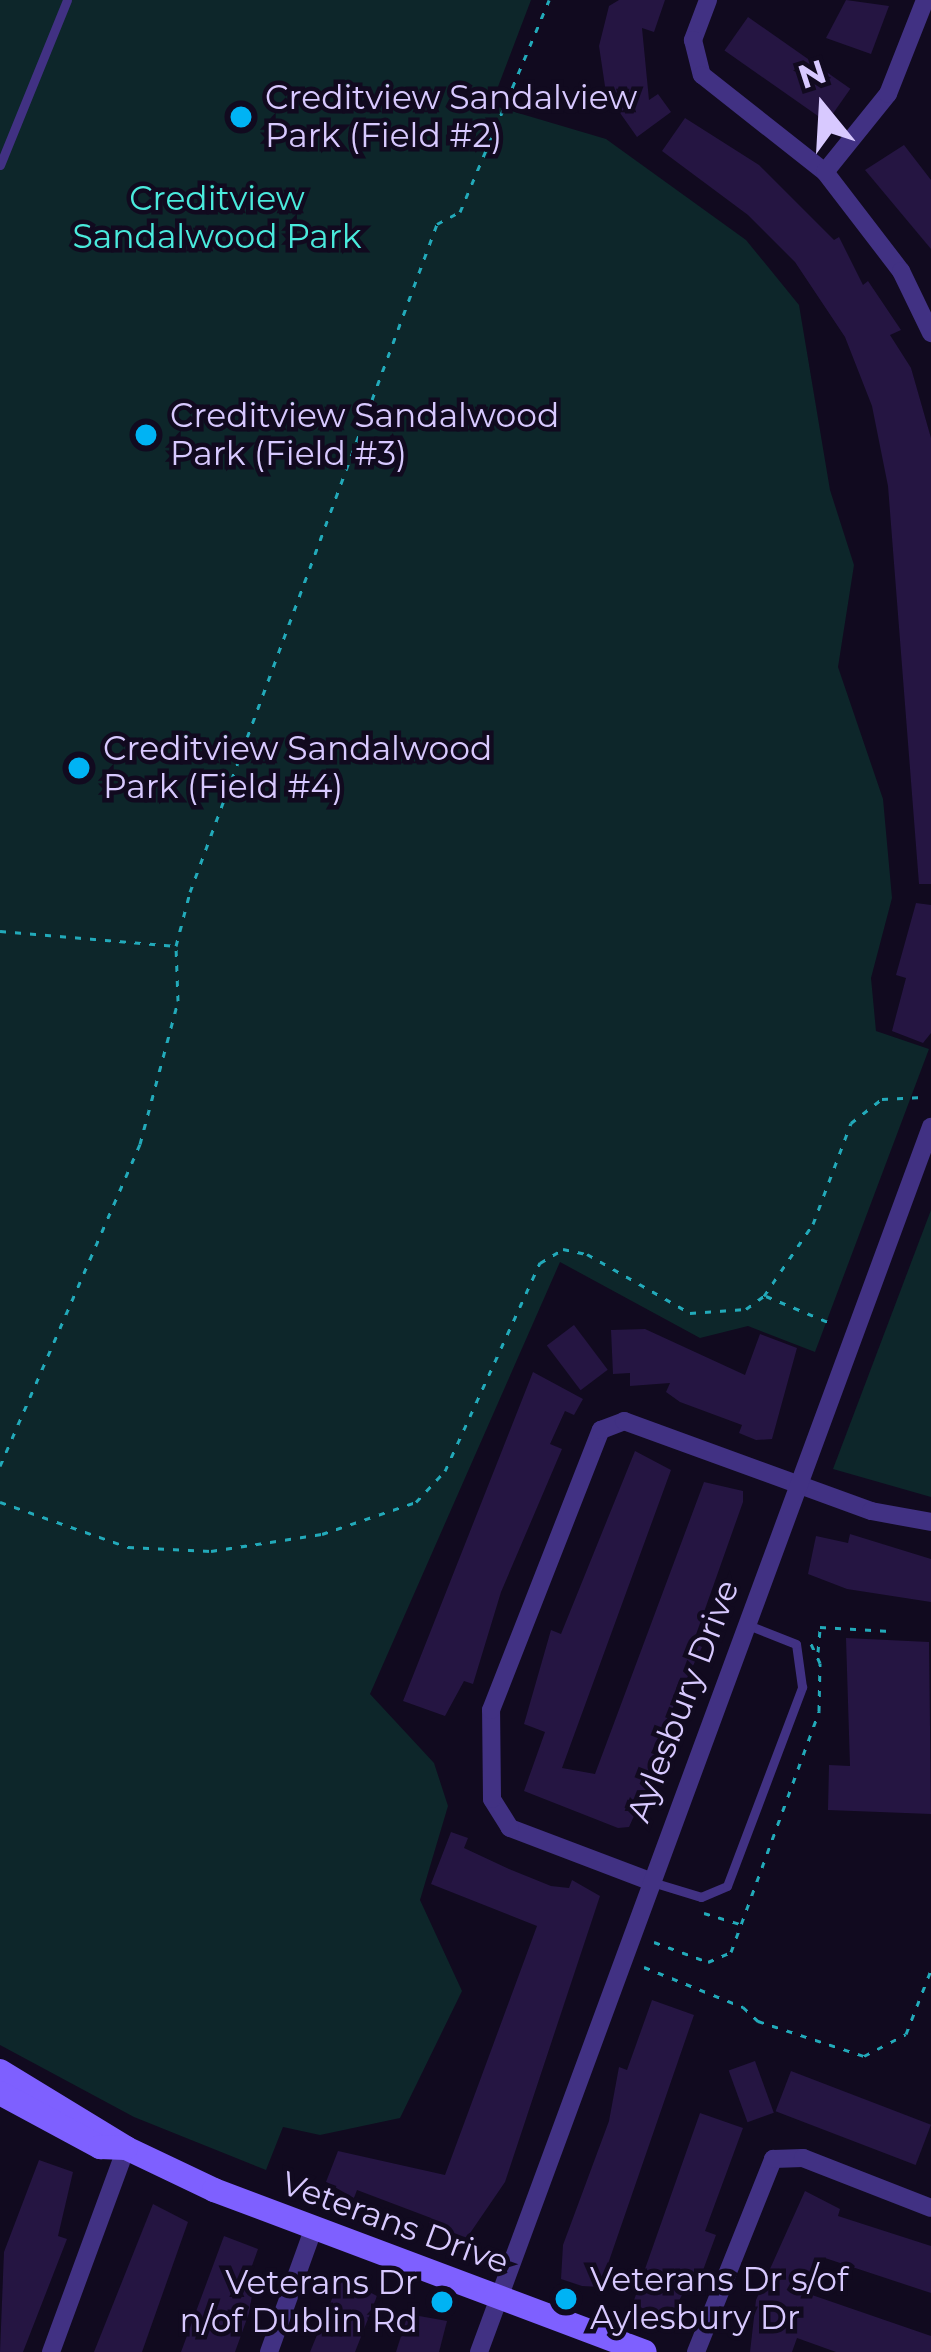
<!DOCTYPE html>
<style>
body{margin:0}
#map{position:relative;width:931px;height:2352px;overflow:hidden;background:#110a1f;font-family:Montserrat,sans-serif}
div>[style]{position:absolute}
.green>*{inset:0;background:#0d262a}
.building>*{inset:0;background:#251542;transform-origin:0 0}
.path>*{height:3px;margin-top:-1.5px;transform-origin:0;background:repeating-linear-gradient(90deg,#22aaba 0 6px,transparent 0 15px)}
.lane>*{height:9px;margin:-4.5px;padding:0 4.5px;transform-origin:4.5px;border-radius:4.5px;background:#413183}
.street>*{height:18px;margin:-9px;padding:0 9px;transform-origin:9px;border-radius:9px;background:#413183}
.secondary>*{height:24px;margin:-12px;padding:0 12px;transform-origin:12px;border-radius:12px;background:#7e60ff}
.dots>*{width:33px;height:33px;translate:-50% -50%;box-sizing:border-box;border:6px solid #110a1f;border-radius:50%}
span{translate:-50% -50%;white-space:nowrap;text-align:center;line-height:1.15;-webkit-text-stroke:9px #110a1f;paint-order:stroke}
.poi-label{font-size:33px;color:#d8c9ff}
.left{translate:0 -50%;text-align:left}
.right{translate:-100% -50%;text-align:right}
.park-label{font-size:33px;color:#4aeadc}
.street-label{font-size:33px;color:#d8c9ff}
.north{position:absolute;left:763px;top:48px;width:120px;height:120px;-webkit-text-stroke:9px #110a1f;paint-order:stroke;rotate:342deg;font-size:33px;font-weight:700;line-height:48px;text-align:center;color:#d8c9ff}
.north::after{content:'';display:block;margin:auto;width:42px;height:54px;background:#d8c9ff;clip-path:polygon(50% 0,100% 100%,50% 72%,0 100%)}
</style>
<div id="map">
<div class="green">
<i style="clip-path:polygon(0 0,531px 0,491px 105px,606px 139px,746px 240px,799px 305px,830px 490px,854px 565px,838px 667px,883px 799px,892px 898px,871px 978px,876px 1031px,929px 1049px,815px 1352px,748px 1326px,700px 1338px,560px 1262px,370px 1694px,434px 1763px,448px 1806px,420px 1900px,462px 1991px,400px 2118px,320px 2135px,283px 2127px,266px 2170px,134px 2117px,0 2045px)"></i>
<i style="clip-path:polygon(931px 1210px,931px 1497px,833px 1469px)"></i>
</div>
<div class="building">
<i style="clip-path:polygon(619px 0,665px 0,654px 32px,642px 28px,649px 100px,658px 94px,671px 112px,637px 137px,606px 93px,599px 46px,609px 6px)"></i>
<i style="clip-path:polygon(846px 0,889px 6px,871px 54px,826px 38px)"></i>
<i style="left:748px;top:17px;width:125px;height:41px;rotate:35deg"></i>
<i style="clip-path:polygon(685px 118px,759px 165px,834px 240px,839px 237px,863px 285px,868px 281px,901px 330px,890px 335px,911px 368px,931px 438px,931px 884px,919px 884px,888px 486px,872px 406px,845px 337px,795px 262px,748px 215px,662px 151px)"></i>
<i style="clip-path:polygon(904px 145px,931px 180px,931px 249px,865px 170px)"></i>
<i style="clip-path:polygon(916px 903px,931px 905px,931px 1033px,923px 1043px,892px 1031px,906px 978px,896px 975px)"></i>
<i style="left:574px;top:1325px;width:56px;height:34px;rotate:53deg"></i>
<i style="clip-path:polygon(645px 1329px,745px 1375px,760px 1334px,797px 1348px,772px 1439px,756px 1440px,739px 1433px,742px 1425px,680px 1402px,666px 1392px,670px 1383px,630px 1386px,630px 1373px,613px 1374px,611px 1330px)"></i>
<i style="clip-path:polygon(533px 1372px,583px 1399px,574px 1415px,565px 1411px,550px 1444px,562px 1449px,501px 1592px,473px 1684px,464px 1681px,445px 1716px,403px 1701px)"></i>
<i style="clip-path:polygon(635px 1451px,671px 1470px,562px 1768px,595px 1774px,704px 1482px,743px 1491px,743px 1502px,693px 1643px,702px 1647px,651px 1753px,661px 1757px,629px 1827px,618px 1828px,524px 1791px,545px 1732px,524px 1724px,551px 1630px,561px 1634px)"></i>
<i style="clip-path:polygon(850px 1534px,931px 1559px,931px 1602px,847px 1589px,808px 1574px,816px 1536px,848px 1543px)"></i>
<i style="clip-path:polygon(846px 1638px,929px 1642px,931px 1814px,828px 1810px,829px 1765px,850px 1766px)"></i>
<i style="clip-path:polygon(451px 1832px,468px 1838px,464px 1848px,509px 1869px,551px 1886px,569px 1888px,572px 1880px,600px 1896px,505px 2182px,464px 2242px,429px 2224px,431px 2218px,357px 2190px,354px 2198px,326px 2182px,338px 2151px,445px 2175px,537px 1926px,431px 1884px)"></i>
<i style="clip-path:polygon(652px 2000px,694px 2015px,600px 2287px,582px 2286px,561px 2279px,563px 2245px,609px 2121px,619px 2067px,627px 2070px)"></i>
<i style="left:755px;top:2061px;width:55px;height:28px;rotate:70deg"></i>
<i style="left:791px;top:2071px;width:150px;height:43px;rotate:21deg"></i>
<i style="clip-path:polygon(700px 2113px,743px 2128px,705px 2231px,716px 2235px,702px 2273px,695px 2270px,668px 2322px,633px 2303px)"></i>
<i style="clip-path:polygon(39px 2160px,73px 2172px,58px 2236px,67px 2239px,23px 2352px,0 2352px,4px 2252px)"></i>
<i style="clip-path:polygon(805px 2191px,840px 2209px,838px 2216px,931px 2246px,931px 2293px,825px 2258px,812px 2295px,931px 2336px,931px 2352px,836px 2352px,797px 2338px,792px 2352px,750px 2352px,756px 2300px)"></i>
<i style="clip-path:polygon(153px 2204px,188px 2222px,142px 2352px,94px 2352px)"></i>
<i style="clip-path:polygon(224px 2236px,258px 2249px,248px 2277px,254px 2284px,249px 2313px,235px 2352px,181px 2352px)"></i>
<i style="clip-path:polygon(341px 2277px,377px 2296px,355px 2352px,310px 2352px)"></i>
<i style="clip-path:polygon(408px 2314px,447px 2321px,439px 2352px,396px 2352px)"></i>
</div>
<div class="path">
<i style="left:0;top:931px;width:177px;rotate:4.9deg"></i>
<i style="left:766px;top:1296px;width:67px;rotate:22.8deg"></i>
<i style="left:0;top:1466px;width:351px;rotate:-66.5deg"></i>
<i style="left:140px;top:1144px;width:148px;rotate:-75.1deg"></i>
<i style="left:178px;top:1001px;width:55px;rotate:-92.1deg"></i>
<i style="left:176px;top:946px;width:56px;rotate:-75.5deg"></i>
<i style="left:190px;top:892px;width:712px;rotate:-69.71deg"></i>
<i style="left:437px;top:224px;width:26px;rotate:-28deg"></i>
<i style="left:460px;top:212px;width:230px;rotate:-67.2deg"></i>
<i style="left:0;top:1502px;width:136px;rotate:19.4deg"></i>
<i style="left:128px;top:1547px;width:83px;rotate:2.8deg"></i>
<i style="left:211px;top:1551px;width:112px;rotate:-8.7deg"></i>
<i style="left:322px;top:1534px;width:99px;rotate:-18.8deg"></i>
<i style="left:416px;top:1502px;width:42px;rotate:-46.9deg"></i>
<i style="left:445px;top:1471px;width:229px;rotate:-65.5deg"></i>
<i style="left:540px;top:1263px;width:27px;rotate:-31deg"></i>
<i style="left:563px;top:1249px;width:25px;rotate:12deg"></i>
<i style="left:587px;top:1254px;width:119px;rotate:29.8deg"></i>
<i style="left:690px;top:1313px;width:56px;rotate:-4.1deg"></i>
<i style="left:746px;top:1309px;width:22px;rotate:-36deg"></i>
<i style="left:764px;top:1296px;width:87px;rotate:-55.8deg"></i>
<i style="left:813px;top:1224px;width:108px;rotate:-69.4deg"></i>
<i style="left:851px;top:1123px;width:39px;rotate:-38deg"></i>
<i style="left:882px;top:1099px;width:41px;rotate:-2.8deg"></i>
<i style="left:818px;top:1652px;width:25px;rotate:-85deg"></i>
<i style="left:820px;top:1627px;width:70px;rotate:3.3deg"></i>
<i style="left:704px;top:1913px;width:39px;rotate:17deg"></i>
<i style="left:654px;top:1942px;width:58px;rotate:20.3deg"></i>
<i style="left:708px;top:1962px;width:25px;rotate:-23deg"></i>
<i style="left:731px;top:1952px;width:257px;rotate:-69.9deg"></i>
<i style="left:819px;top:1711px;width:48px;rotate:-88.8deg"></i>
<i style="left:820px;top:1663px;width:23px;rotate:-115deg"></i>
<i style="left:644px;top:1967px;width:107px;rotate:22deg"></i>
<i style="left:743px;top:2007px;width:21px;rotate:43deg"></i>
<i style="left:758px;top:2021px;width:112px;rotate:18.3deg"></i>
<i style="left:864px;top:2056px;width:47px;rotate:-27.6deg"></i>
<i style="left:906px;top:2034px;width:69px;rotate:-68.7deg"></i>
</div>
<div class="lane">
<i style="left:0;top:165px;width:178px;rotate:-67.9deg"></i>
<i style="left:652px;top:1882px;width:51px;rotate:17deg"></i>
<i style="left:701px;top:1897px;width:28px;rotate:-23deg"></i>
<i style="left:727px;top:1886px;width:213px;rotate:-69.3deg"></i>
<i style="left:802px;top:1687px;width:43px;rotate:-97.9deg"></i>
<i style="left:796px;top:1644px;width:52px;rotate:-158.4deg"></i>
</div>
<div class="street">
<i style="left:708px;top:0;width:43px;rotate:110.6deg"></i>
<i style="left:693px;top:40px;width:36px;rotate:76deg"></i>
<i style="left:702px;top:75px;width:157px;rotate:38.3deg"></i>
<i style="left:825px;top:172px;width:125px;rotate:52.5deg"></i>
<i style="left:901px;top:271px;width:69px;rotate:64.2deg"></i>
<i style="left:825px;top:172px;width:100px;rotate:-51.1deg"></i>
<i style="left:888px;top:94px;width:101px;rotate:-68.5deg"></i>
<i style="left:647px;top:1880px;width:147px;rotate:-159.2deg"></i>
<i style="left:510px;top:1828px;width:34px;rotate:-122deg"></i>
<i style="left:492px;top:1799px;width:89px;rotate:-90.6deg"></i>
<i style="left:491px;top:1710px;width:301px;rotate:-68.6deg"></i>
<i style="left:601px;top:1430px;width:25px;rotate:-21deg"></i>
<i style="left:624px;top:1421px;width:263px;rotate:20deg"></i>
<i style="left:871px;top:1511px;width:61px;rotate:10.4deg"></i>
<i style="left:51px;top:2352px;width:217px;rotate:-69.8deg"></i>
<i style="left:269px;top:2352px;width:130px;rotate:-70.2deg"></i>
<i style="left:479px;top:2352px;width:1306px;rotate:-69.75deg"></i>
<i style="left:696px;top:2352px;width:208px;rotate:-68.2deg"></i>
<i style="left:773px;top:2159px;width:30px;rotate:-2deg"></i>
<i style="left:803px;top:2158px;width:137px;rotate:21.3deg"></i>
</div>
<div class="secondary">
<i style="left:0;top:2071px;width:148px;rotate:31.4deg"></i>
<i style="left:126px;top:2148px;width:98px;rotate:25.5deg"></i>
<i style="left:214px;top:2190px;width:460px;rotate:20.6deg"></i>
<i style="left:0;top:2093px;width:114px;rotate:28.4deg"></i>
<i style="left:100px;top:2147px;width:26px;rotate:2deg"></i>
</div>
<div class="dots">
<i style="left:241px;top:117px;background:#00b3f4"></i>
<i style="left:146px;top:435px;background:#00b3f4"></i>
<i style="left:79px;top:768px;background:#00b3f4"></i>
<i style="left:566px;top:2299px;background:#00b3f4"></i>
<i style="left:442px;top:2302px;background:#00b3f4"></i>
</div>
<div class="poi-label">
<span class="left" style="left:265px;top:117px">Creditview Sandalview<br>Park (Field #2)</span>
<span class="left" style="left:170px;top:435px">Creditview Sandalwood<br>Park (Field #3)</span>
<span class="left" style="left:103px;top:768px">Creditview Sandalwood<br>Park (Field #4)</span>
<span class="left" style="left:590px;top:2299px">Veterans Dr s/of<br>Aylesbury Dr</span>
<span class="right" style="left:418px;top:2302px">Veterans Dr<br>n/of Dublin Rd</span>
</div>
<div class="park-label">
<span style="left:217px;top:218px">Creditview<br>Sandalwood Park</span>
</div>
<div class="street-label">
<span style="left:683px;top:1701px;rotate:-69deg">Aylesbury Drive</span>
<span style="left:395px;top:2223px;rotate:20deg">Veterans Drive</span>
</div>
<div class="north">N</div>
</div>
